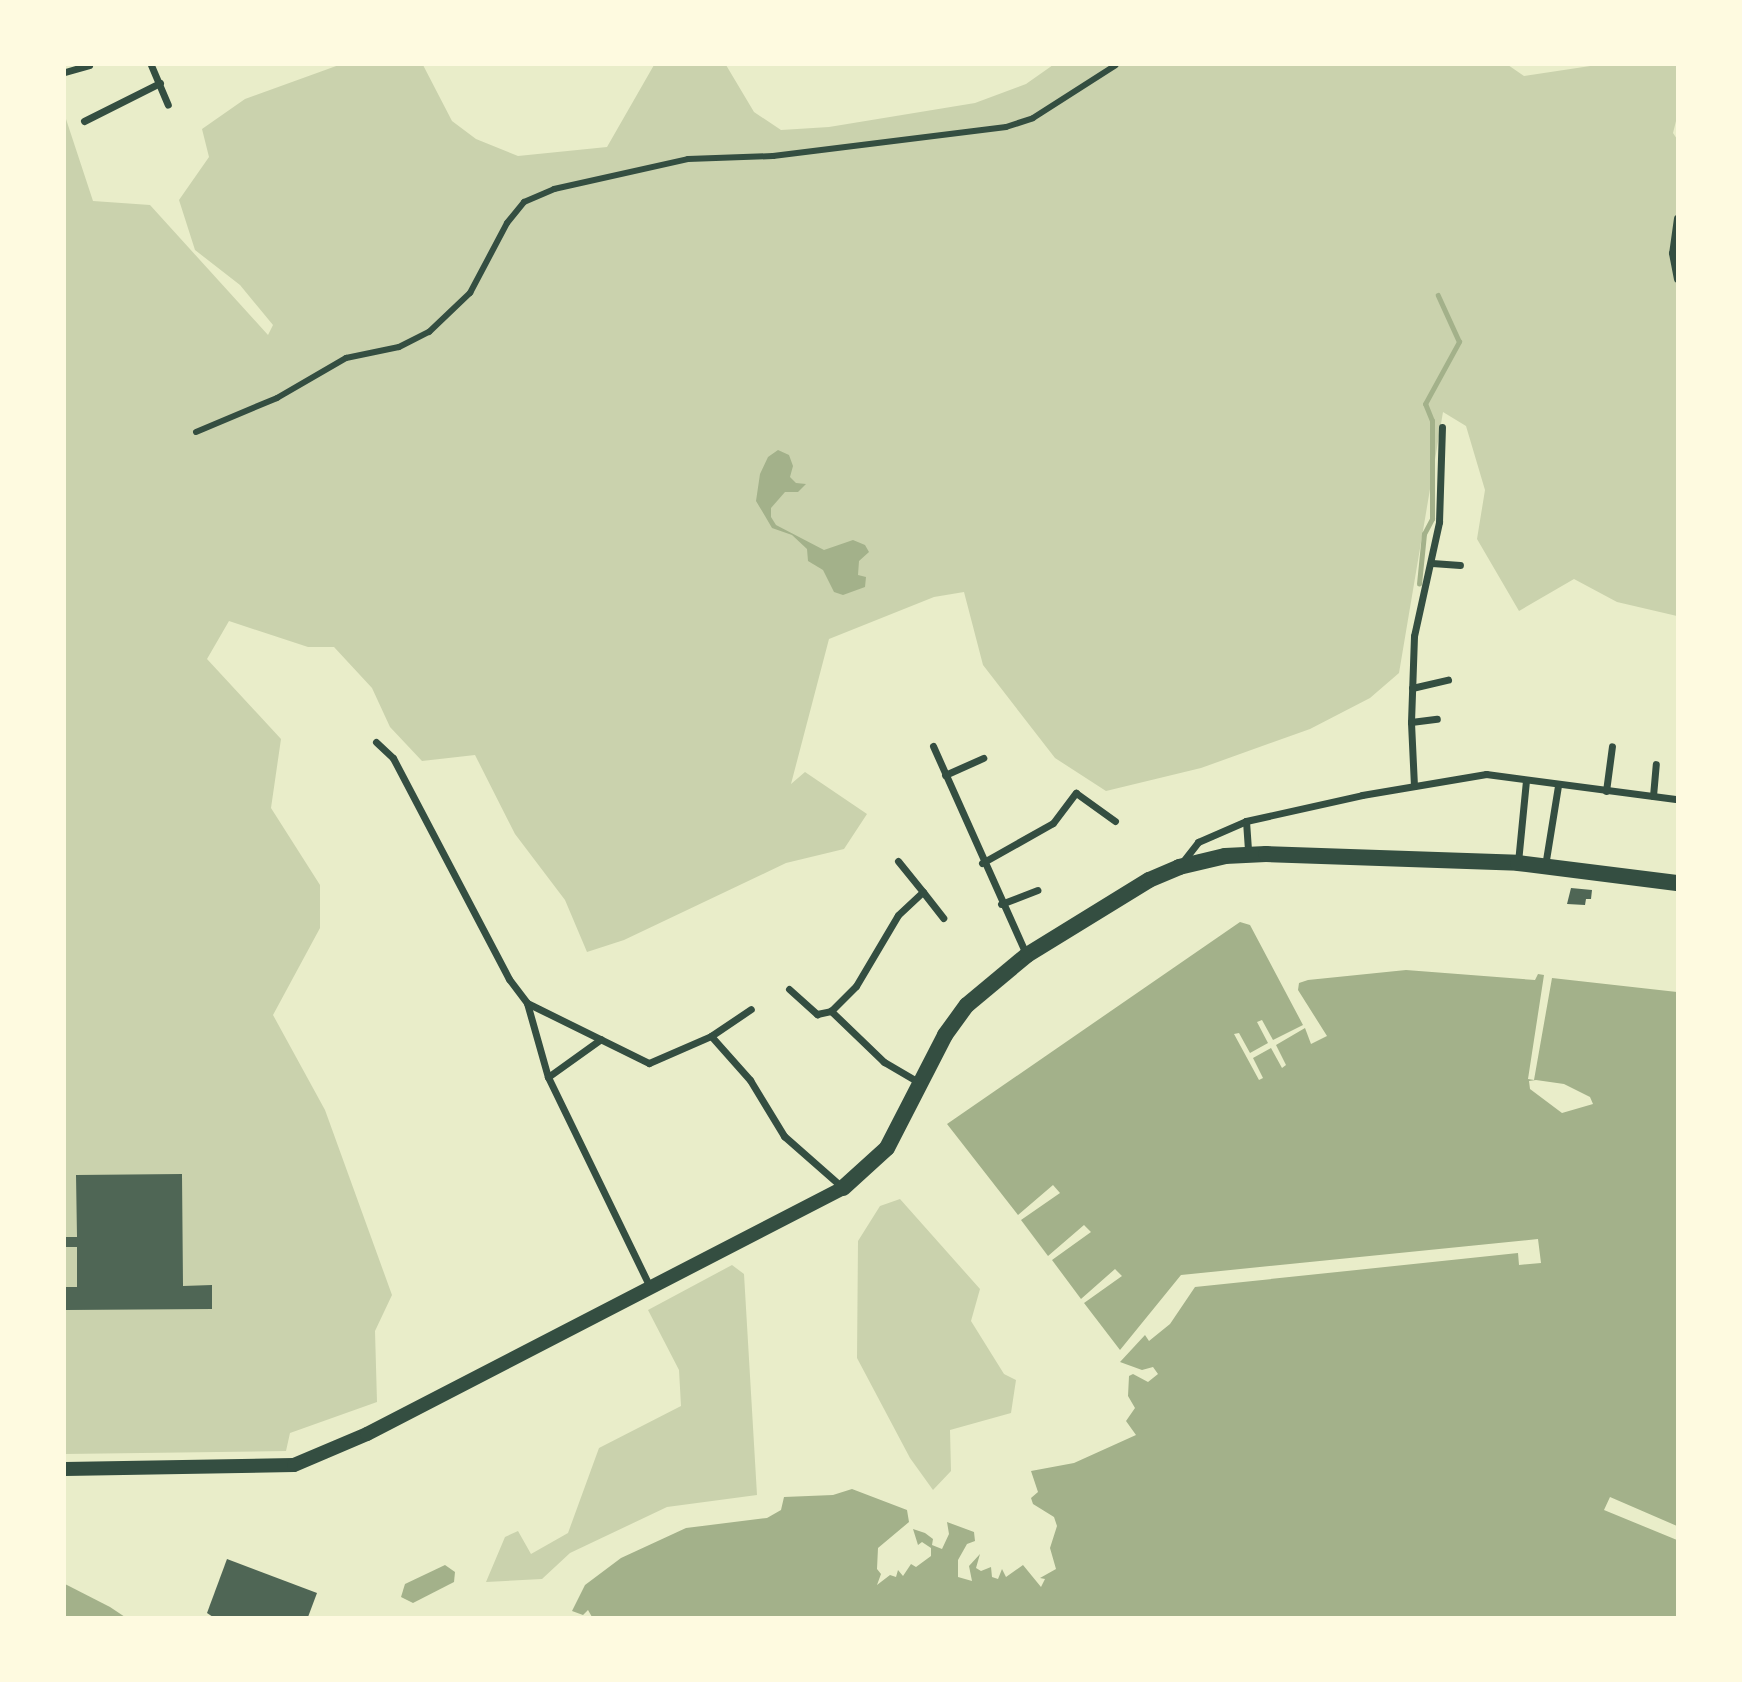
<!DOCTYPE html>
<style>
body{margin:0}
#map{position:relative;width:1742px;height:1682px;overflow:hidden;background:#e9edc9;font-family:"Alegreya Sans",sans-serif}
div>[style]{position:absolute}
.green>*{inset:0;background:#cad2ad}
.water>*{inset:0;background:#a3b18a}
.stream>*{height:4.5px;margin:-2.25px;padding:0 2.25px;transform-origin:2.25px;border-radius:2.25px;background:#a3b18a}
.building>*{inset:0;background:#4f6655}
.pedestrian>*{height:6px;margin:-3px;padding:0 3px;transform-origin:3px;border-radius:3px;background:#344e41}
.minor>*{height:7px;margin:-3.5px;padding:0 3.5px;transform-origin:3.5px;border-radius:3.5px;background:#344e41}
.secondary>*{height:14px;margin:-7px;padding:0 7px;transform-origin:7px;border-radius:7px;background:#344e41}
.trunk>*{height:16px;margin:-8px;padding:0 8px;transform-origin:8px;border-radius:8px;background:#344e41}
span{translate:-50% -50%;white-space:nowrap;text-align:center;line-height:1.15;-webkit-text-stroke:6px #fefae0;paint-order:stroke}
.frame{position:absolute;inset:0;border:66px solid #fefae0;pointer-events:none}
</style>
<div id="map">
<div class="green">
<i style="clip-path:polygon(339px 65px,423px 65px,452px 121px,476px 139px,518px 156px,607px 147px,654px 65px,726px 65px,754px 112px,781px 130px,829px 127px,975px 103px,1026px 84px,1053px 65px,1508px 65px,1524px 76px,1597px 65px,1677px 65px,1677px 117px,1673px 133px,1677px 139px,1677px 616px,1617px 602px,1574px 579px,1519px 611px,1477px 539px,1485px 490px,1466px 426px,1443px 412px,1399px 673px,1370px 698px,1310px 729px,1201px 768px,1106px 791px,1055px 758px,983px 665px,964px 592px,934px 597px,829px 639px,791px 784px,805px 772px,867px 814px,844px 849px,786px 863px,624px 940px,587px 952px,565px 900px,515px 834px,475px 755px,422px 761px,390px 727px,372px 688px,334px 647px,308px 647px,229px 621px,207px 659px,281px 739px,271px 808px,320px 885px,320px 928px,273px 1015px,325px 1110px,392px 1295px,375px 1331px,377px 1402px,290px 1433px,286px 1451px,65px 1454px,65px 116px,93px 201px,150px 205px,268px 335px,273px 325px,240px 285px,195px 250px,179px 200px,209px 157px,202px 129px,245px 99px)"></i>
<i style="clip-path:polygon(900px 1199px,980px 1289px,971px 1321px,1004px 1374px,1016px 1380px,1011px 1413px,950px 1430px,951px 1471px,933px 1490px,910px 1458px,857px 1358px,858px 1241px,880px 1206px)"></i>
<i style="clip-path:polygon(732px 1265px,744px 1274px,757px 1495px,667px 1507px,570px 1553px,542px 1579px,486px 1582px,505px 1537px,518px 1531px,531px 1554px,568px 1533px,599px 1448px,681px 1406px,679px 1370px,648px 1310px)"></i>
</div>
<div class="water">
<i style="clip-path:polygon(778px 450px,789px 455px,793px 466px,790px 477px,796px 483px,806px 484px,798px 492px,785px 492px,771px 508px,771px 517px,776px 525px,824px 550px,853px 540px,865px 545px,869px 552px,859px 561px,858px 575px,866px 577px,865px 587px,843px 595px,834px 592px,823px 570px,808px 561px,807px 549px,792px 535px,772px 528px,765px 516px,756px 501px,760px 474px,768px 457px)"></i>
<i style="clip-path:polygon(evenodd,1240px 922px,1250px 925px,1303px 1025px,1273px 1040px,1262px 1020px,1257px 1022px,1268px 1043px,1250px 1053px,1239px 1033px,1234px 1034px,1259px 1080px,1263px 1078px,1253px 1058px,1271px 1048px,1282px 1068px,1286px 1065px,1276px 1045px,1305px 1028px,1311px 1044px,1327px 1036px,1298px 990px,1299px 983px,1308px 980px,1406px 970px,1535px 980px,1538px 974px,1544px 975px,1528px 1079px,1534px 1080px,1552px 978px,1677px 992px,1677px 1526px,1610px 1497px,1604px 1510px,1677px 1540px,1677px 1617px,592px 1617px,588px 1610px,583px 1615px,572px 1611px,585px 1585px,621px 1558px,686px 1528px,767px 1518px,781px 1510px,784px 1497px,833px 1495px,852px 1489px,907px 1510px,909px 1522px,878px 1548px,877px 1569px,881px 1574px,877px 1585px,890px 1575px,896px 1577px,898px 1570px,903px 1576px,911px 1564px,916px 1567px,931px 1556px,931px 1548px,922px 1542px,918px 1545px,913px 1529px,925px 1533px,933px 1539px,932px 1545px,942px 1549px,949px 1534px,947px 1522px,974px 1532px,975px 1541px,967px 1544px,958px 1560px,958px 1577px,972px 1581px,969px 1566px,980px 1554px,976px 1568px,981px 1571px,991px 1567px,992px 1577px,998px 1579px,1002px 1569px,1006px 1577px,1023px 1565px,1041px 1587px,1045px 1579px,1040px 1578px,1056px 1569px,1050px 1548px,1057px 1526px,1054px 1517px,1033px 1504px,1031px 1498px,1038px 1492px,1031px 1471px,1074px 1463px,1136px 1435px,1126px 1421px,1135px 1408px,1128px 1396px,1129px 1376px,1133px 1374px,1148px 1382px,1158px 1374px,1153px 1367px,1142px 1370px,1120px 1362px,1145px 1335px,1149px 1341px,1170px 1324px,1195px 1287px,1518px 1253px,1519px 1265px,1541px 1263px,1538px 1239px,1181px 1275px,1120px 1350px,1084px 1303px,1122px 1276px,1115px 1269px,1081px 1299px,1052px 1260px,1091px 1232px,1084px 1225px,1048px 1256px,1021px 1220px,1060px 1193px,1053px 1185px,1018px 1215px,947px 1124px,1240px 922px,1536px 1080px,1564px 1084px,1590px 1097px,1593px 1104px,1562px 1113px,1530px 1089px,1529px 1081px,1536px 1080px)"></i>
<i style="clip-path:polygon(445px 1565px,455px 1572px,454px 1582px,413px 1603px,401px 1597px,405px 1584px)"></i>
<i style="clip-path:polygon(65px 1584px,110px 1607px,125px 1617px,65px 1617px)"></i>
</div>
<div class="stream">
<i style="left:1419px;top:584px;width:50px;rotate:-84.3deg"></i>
<i style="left:1424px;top:534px;width:17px;rotate:-62deg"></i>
<i style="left:1432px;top:519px;width:98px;rotate:-90deg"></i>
<i style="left:1432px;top:421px;width:18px;rotate:-112deg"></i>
<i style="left:1425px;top:404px;width:71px;rotate:-61.3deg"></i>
<i style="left:1459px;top:342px;width:51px;rotate:-114.5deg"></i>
</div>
<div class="building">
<i style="clip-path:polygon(1571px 888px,1592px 890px,1591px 899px,1586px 899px,1585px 905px,1567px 904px)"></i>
<i style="clip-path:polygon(182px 1174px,183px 1286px,212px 1285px,212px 1309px,65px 1310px,65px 1287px,77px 1287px,77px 1247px,65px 1247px,65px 1237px,77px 1237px,76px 1175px)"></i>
<i style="clip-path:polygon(227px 1559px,317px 1593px,308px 1617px,213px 1617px,207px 1613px)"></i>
</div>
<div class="pedestrian">
<i style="left:196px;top:432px;width:88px;rotate:-22.8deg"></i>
<i style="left:277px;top:398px;width:80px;rotate:-30.1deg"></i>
<i style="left:346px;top:358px;width:54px;rotate:-11.7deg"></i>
<i style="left:399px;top:347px;width:34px;rotate:-27deg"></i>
<i style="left:429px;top:332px;width:57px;rotate:-43.6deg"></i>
<i style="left:470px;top:293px;width:79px;rotate:-62.1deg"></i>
<i style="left:507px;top:223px;width:27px;rotate:-51deg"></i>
<i style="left:524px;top:202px;width:33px;rotate:-23deg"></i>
<i style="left:554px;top:189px;width:137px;rotate:-12.6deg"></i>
<i style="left:688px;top:159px;width:85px;rotate:-2deg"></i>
<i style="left:773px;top:156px;width:235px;rotate:-7.1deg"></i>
<i style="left:1006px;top:127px;width:28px;rotate:-18deg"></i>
<i style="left:1033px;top:118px;width:98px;rotate:-32.6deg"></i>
</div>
<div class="minor">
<i style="left:151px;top:65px;width:43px;rotate:67deg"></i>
<i style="left:65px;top:72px;width:25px;rotate:-16deg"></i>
<i style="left:84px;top:121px;width:85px;rotate:-26.6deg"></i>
<i style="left:1677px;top:218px;width:35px;rotate:98deg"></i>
<i style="left:1672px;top:253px;width:26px;rotate:79deg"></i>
<i style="left:1432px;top:563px;width:28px;rotate:4deg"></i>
<i style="left:1412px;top:688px;width:37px;rotate:-13deg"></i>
<i style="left:1411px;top:722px;width:26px;rotate:-7deg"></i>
<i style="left:376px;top:742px;width:23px;rotate:43deg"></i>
<i style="left:393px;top:758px;width:250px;rotate:62.3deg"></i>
<i style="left:509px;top:979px;width:30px;rotate:53deg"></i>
<i style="left:527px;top:1003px;width:77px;rotate:74.2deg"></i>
<i style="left:548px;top:1077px;width:227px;rotate:64.1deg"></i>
<i style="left:933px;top:746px;width:228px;rotate:65.9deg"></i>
<i style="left:945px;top:775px;width:42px;rotate:-24.1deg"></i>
<i style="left:1414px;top:786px;width:64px;rotate:-92.7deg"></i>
<i style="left:1411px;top:722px;width:86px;rotate:-88deg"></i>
<i style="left:1414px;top:636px;width:117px;rotate:-77.6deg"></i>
<i style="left:1439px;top:522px;width:95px;rotate:-88.2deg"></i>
<i style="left:1606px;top:791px;width:45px;rotate:-82.4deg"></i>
<i style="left:1653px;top:796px;width:32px;rotate:-85deg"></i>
<i style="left:1246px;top:821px;width:32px;rotate:86deg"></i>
<i style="left:898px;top:861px;width:40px;rotate:51deg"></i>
<i style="left:1518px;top:862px;width:82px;rotate:-84.4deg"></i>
<i style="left:982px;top:863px;width:81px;rotate:-29.4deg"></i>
<i style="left:1053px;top:823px;width:38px;rotate:-53deg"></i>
<i style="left:1076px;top:793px;width:48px;rotate:35.7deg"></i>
<i style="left:1181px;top:864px;width:28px;rotate:-52deg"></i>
<i style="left:1198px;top:842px;width:52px;rotate:-23.6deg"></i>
<i style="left:1246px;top:821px;width:119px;rotate:-12.6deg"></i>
<i style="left:1362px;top:795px;width:126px;rotate:-9.6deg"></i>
<i style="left:1486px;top:774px;width:193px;rotate:7.5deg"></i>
<i style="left:1545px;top:866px;width:81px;rotate:-80.8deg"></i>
<i style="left:1001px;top:904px;width:39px;rotate:-21deg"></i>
<i style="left:789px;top:989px;width:38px;rotate:42deg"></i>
<i style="left:817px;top:1014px;width:14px;rotate:-12deg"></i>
<i style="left:527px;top:1003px;width:136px;rotate:26.2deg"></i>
<i style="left:649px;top:1063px;width:68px;rotate:-23.5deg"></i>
<i style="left:711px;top:1036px;width:59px;rotate:48.4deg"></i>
<i style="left:750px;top:1080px;width:66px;rotate:58.7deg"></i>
<i style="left:784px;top:1136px;width:79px;rotate:41.4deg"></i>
<i style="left:711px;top:1036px;width:48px;rotate:-34deg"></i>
<i style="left:548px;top:1077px;width:65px;rotate:-35.6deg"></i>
<i style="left:920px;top:1083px;width:42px;rotate:-149.7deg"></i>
<i style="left:884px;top:1062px;width:74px;rotate:-136.1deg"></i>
<i style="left:831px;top:1011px;width:35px;rotate:-45deg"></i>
<i style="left:856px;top:986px;width:82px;rotate:-59.4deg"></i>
<i style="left:898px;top:915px;width:34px;rotate:-43deg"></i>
<i style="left:923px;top:892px;width:33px;rotate:52deg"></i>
</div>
<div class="secondary">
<i style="left:65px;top:1469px;width:229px;rotate:-1deg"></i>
<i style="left:294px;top:1465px;width:79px;rotate:-23deg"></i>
<i style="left:367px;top:1434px;width:536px;rotate:-27.33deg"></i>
</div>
<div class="trunk">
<i style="left:843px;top:1188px;width:59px;rotate:-42.3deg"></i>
<i style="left:887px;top:1148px;width:127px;rotate:-62.8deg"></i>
<i style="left:945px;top:1035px;width:37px;rotate:-54deg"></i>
<i style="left:967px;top:1005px;width:78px;rotate:-39.8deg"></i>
<i style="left:1027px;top:955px;width:143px;rotate:-31.6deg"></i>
<i style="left:1149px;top:880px;width:33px;rotate:-23deg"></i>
<i style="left:1179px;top:867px;width:47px;rotate:-13.4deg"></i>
<i style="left:1225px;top:856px;width:41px;rotate:-2.8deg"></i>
<i style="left:1266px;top:854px;width:252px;rotate:2deg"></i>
<i style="left:1518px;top:863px;width:160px;rotate:7.2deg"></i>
</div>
<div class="frame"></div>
</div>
